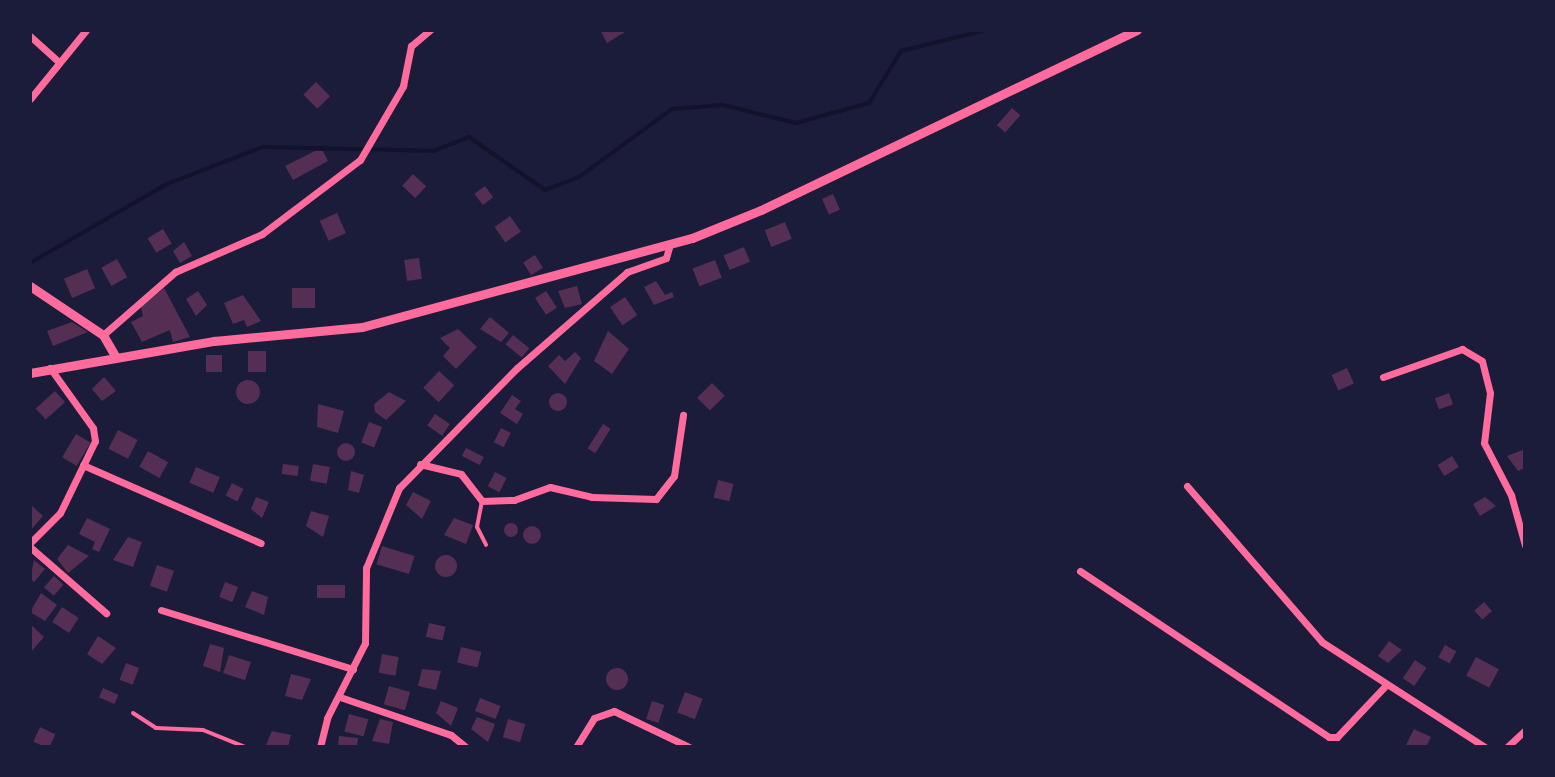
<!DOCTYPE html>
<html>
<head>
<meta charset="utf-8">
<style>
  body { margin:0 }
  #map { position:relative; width:1555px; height:777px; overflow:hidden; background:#1b1b3a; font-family:Bitter,serif }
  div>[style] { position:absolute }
  .stream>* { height:4px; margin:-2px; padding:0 2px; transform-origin:2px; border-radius:2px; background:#12122b }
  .building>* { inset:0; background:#542f53; transform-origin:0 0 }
  .round { border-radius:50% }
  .service>* { height:4px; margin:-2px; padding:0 2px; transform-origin:2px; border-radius:2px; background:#ff6b9d }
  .minor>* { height:7px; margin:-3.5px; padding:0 3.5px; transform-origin:3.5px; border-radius:3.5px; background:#ff6b9d }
  .tertiary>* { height:9px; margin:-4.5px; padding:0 4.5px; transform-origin:4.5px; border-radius:4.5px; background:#ff6b9d }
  span { translate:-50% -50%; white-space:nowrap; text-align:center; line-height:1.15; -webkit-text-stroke:8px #1b1b3a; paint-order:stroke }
  .frame { position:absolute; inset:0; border:32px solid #1b1b3a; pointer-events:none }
</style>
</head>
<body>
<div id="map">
  <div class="stream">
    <i style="left:30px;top:263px;width:158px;rotate:-30deg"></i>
    <i style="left:167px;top:184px;width:103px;rotate:-21.1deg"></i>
    <i style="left:263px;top:147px;width:170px;rotate:1.3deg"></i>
    <i style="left:433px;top:151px;width:39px;rotate:-21deg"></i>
    <i style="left:469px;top:137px;width:93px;rotate:34.9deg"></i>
    <i style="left:545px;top:190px;width:36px;rotate:-21deg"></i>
    <i style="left:579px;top:177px;width:115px;rotate:-36.2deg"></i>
    <i style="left:672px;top:109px;width:51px;rotate:-4.5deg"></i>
    <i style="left:723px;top:105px;width:75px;rotate:13.9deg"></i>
    <i style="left:796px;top:123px;width:76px;rotate:-15.3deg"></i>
    <i style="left:869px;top:103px;width:61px;rotate:-58.4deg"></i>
    <i style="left:901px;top:51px;width:88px;rotate:-13.9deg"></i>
  </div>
  <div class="building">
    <i style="clip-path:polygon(600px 30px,624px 30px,625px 32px,607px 43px)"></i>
    <i style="left:316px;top:82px;width:20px;height:18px;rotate:45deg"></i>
    <i style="left:1012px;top:108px;width:11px;height:23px;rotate:41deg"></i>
    <i style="clip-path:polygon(315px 151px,323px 151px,328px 161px,293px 180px,285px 166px)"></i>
    <i style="left:413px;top:174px;width:18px;height:16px;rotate:43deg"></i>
    <i style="left:485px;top:186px;width:14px;height:13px;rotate:54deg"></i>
    <i style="left:833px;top:194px;width:17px;height:12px;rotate:66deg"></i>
    <i style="left:337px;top:213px;width:22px;height:19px;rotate:66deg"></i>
    <i style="left:510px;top:216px;width:19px;height:19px;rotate:55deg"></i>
    <i style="left:785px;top:222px;width:18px;height:22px;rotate:68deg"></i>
    <i style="left:163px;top:229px;width:17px;height:18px;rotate:59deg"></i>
    <i style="clip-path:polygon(184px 242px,192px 256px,180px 263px,173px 251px)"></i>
    <i style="left:744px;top:247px;width:16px;height:22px;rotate:68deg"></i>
    <i style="left:535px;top:255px;width:15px;height:14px;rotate:58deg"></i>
    <i style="left:419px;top:258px;width:21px;height:15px;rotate:82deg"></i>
    <i style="left:117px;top:259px;width:21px;height:18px;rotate:61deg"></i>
    <i style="left:715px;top:260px;width:19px;height:24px;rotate:69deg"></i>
    <i style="left:87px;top:269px;width:21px;height:25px;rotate:67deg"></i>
    <i style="clip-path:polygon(656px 281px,665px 295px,672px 292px,674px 297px,654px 305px,644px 287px)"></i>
    <i style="clip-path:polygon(577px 286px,582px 304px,565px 308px,558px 291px)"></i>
    <i style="clip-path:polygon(164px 288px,190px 337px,173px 342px,170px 330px,142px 342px,131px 322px,143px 316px,141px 307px)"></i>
    <i style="left:292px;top:288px;width:23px;height:20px"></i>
    <i style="clip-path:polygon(198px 291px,207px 305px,196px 316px,186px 299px)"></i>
    <i style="left:546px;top:291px;width:20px;height:13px;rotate:57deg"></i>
    <i style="clip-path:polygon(243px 295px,261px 321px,247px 327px,244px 320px,233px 324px,224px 303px)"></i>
    <i style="left:625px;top:297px;width:22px;height:18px;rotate:56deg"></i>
    <i style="clip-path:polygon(490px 317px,509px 333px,501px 342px,480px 329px)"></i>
    <i style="clip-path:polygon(72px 322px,88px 332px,53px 346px,47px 331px)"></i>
    <i style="clip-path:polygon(458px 329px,477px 347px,456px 369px,443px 356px,450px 348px,440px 338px)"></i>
    <i style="clip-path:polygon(608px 331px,629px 349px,612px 374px,594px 361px)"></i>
    <i style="left:513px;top:335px;width:21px;height:12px;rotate:39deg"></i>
    <i style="left:266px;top:351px;width:21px;height:18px;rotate:90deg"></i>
    <i style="clip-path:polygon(575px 352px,581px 358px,565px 384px,548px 366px,559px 355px,565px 361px)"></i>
    <i style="left:206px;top:355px;width:16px;height:17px"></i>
    <i style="left:1347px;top:368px;width:17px;height:17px;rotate:66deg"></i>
    <i style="left:439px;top:371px;width:21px;height:23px;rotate:43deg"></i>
    <i style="clip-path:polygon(104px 377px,116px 391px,102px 401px,92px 389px)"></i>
    <i class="round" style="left:236px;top:380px;width:24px;height:24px"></i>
    <i style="left:712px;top:383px;width:18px;height:21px;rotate:45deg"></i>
    <i style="left:55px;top:391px;width:15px;height:26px;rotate:48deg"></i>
    <i style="clip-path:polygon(389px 392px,406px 401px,386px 420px,375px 412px,374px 404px)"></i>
    <i class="round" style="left:549px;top:393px;width:18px;height:18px"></i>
    <i style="left:1449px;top:393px;width:12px;height:15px;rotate:70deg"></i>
    <i style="clip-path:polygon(512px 395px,521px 401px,515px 409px,523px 414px,517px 424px,500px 413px)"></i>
    <i style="clip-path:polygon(318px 404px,344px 411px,338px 433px,317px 427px)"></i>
    <i style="left:435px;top:414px;width:18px;height:14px;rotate:34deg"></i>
    <i style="left:369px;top:422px;width:14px;height:22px;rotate:21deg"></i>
    <i style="left:603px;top:424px;width:9px;height:29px;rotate:32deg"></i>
    <i style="left:501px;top:428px;width:11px;height:16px;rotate:27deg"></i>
    <i style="left:118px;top:430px;width:22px;height:21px;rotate:27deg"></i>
    <i style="left:76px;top:434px;width:17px;height:27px;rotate:31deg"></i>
    <i class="round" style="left:337px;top:443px;width:18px;height:18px"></i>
    <i style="left:466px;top:448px;width:20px;height:9px;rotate:27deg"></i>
    <i style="clip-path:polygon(1525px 449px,1525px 468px,1518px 471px,1507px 456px)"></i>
    <i style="left:148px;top:451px;width:23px;height:18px;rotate:29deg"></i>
    <i style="left:1452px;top:456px;width:13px;height:17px;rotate:58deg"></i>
    <i style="left:283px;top:464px;width:16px;height:10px;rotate:7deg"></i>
    <i style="left:313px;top:464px;width:17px;height:17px;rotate:10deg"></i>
    <i style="left:196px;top:467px;width:26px;height:17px;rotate:23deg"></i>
    <i style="clip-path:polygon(351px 471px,364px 475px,359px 493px,348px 490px)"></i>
    <i style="left:495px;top:472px;width:13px;height:16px;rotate:27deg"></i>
    <i style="left:718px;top:480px;width:16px;height:18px;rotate:14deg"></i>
    <i style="left:232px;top:483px;width:13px;height:14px;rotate:27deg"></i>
    <i style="clip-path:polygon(413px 492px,431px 501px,422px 519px,406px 505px)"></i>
    <i style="clip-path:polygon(256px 497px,269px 502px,262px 518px,251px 509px)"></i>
    <i style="clip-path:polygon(1485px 497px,1496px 506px,1480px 516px,1473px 504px)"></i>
    <i style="clip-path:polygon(32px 506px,43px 516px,30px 531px,30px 508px)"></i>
    <i style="clip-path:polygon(311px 511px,329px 516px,323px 537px,306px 526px)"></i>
    <i style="clip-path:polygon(87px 518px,110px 529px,99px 552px,92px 549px,95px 542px,79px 534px)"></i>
    <i style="clip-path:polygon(454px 518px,473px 525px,466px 544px,444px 535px)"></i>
    <i class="round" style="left:504px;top:523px;width:14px;height:14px"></i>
    <i class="round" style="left:523px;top:526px;width:18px;height:18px"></i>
    <i style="clip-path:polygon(128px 537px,142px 542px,133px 567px,113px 560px)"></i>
    <i style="clip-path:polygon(68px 545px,89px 556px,68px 573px,57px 559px)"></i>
    <i style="left:382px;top:546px;width:34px;height:19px;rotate:17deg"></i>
    <i class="round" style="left:435px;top:555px;width:22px;height:22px"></i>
    <i style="clip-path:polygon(34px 560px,45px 569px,34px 582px,30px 578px)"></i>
    <i style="left:157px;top:565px;width:18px;height:22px;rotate:19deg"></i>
    <i style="left:54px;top:576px;width:13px;height:15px;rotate:42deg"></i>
    <i style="left:225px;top:582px;width:14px;height:16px;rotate:21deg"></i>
    <i style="left:317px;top:585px;width:28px;height:13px"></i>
    <i style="clip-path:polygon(252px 591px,268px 597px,264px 615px,245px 607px)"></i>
    <i style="clip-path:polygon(41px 593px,57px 605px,45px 621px,30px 612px)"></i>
    <i style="left:1484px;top:602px;width:12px;height:13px;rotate:48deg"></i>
    <i style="left:62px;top:607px;width:20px;height:18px;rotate:33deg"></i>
    <i style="left:429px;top:623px;width:17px;height:14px;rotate:13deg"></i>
    <i style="clip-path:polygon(30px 624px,44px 637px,30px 653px)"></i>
    <i style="clip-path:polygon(98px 636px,116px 648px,102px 664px,87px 654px)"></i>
    <i style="clip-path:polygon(1389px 641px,1402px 650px,1388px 663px,1378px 656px)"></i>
    <i style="clip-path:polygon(210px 644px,224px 648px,220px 672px,203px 666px)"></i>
    <i style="left:1445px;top:645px;width:13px;height:14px;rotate:29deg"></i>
    <i style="left:461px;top:647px;width:21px;height:16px;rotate:14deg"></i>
    <i style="left:382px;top:654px;width:17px;height:19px;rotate:10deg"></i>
    <i style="left:229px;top:655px;width:23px;height:19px;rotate:18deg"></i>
    <i style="left:1476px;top:657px;width:26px;height:21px;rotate:28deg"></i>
    <i style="left:1415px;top:660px;width:14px;height:22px;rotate:34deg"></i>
    <i style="left:126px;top:663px;width:14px;height:18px;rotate:21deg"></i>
    <i class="round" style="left:606px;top:668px;width:22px;height:22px"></i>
    <i style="clip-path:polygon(422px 669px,441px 671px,436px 690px,418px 686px)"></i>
    <i style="clip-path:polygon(291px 674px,311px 679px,302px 700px,285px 696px)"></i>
    <i style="left:389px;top:686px;width:22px;height:19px;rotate:16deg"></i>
    <i style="left:103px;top:688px;width:17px;height:10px;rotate:24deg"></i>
    <i style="left:685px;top:692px;width:19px;height:22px;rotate:21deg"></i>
    <i style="left:480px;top:698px;width:22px;height:14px;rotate:21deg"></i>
    <i style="clip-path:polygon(441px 701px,458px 708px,451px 726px,436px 713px)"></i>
    <i style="left:652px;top:701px;width:13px;height:19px;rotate:18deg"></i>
    <i style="left:349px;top:714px;width:20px;height:18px;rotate:15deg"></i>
    <i style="clip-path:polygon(477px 717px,495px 724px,488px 742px,471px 729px)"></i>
    <i style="clip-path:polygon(380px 719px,393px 722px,389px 744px,372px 741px)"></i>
    <i style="left:508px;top:719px;width:18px;height:19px;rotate:16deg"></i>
    <i style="left:40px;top:727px;width:17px;height:16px;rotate:25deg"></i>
    <i style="clip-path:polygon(1414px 729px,1431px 737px,1426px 747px,1406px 745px)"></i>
    <i style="clip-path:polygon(272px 731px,291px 735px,288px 747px,265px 747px)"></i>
    <i style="clip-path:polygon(339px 736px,358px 738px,357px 747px,338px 747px)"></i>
  </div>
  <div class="service">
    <i style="left:482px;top:501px;width:26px;rotate:101deg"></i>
    <i style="left:477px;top:527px;width:20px;rotate:63deg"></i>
    <i style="left:133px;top:713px;width:27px;rotate:33deg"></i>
    <i style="left:156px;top:728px;width:47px;rotate:2.4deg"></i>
    <i style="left:203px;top:730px;width:45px;rotate:22deg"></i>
  </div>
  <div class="minor">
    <i style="left:30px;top:36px;width:39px;rotate:42deg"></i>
    <i style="left:30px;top:99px;width:89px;rotate:-50.9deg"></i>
    <i style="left:103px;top:335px;width:96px;rotate:-41.2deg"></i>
    <i style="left:175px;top:272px;width:95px;rotate:-23.6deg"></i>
    <i style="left:262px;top:234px;width:123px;rotate:-37.1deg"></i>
    <i style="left:360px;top:160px;width:86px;rotate:-59.8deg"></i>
    <i style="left:403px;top:86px;width:41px;rotate:-78.7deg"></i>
    <i style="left:411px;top:46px;width:25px;rotate:-40deg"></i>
    <i style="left:1383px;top:377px;width:84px;rotate:-19.5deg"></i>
    <i style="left:1462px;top:349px;width:23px;rotate:31deg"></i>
    <i style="left:1482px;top:361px;width:33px;rotate:76deg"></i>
    <i style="left:1490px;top:393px;width:50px;rotate:96.8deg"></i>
    <i style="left:1484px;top:443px;width:59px;rotate:62.6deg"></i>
    <i style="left:1511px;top:495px;width:52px;rotate:74.4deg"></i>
    <i style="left:420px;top:464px;width:42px;rotate:13.7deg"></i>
    <i style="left:461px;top:474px;width:34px;rotate:52deg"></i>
    <i style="left:482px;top:501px;width:32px;rotate:-2deg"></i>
    <i style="left:514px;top:500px;width:38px;rotate:-20deg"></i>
    <i style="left:550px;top:487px;width:43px;rotate:13.4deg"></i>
    <i style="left:592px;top:497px;width:64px;rotate:1.8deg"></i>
    <i style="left:656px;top:499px;width:29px;rotate:-52deg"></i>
    <i style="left:674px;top:476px;width:62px;rotate:-81.6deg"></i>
    <i style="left:83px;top:465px;width:194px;rotate:23.7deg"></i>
    <i style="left:1187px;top:486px;width:206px;rotate:49.1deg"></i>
    <i style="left:1322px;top:642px;width:194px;rotate:32.8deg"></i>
    <i style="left:30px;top:543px;width:42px;rotate:-45deg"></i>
    <i style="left:60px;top:513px;width:80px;rotate:-64.1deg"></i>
    <i style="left:95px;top:441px;width:13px;rotate:-99deg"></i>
    <i style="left:93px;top:428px;width:74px;rotate:-125.6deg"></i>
    <i style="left:30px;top:547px;width:101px;rotate:41deg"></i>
    <i style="left:1080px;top:571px;width:299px;rotate:33.7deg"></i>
    <i style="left:1329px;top:737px;width:8px"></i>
    <i style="left:1337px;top:737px;width:70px;rotate:-46.7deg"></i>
    <i style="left:161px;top:610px;width:201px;rotate:17.1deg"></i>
    <i style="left:340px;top:697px;width:117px;rotate:18.9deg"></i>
    <i style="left:451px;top:735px;width:19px;rotate:39deg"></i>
    <i style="left:320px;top:747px;width:30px;rotate:-76deg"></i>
    <i style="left:327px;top:718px;width:84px;rotate:-63.1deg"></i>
    <i style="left:365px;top:643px;width:75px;rotate:-89.2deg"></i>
    <i style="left:366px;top:568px;width:87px;rotate:-67.6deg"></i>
    <i style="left:399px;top:488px;width:168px;rotate:-45.5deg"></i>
    <i style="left:517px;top:368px;width:146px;rotate:-41.1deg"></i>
    <i style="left:627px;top:272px;width:41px;rotate:-19.7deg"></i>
    <i style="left:666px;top:258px;width:15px;rotate:-74deg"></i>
    <i style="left:576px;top:747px;width:34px;rotate:-58deg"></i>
    <i style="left:594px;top:718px;width:21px;rotate:-19deg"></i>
    <i style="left:614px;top:711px;width:83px;rotate:25.6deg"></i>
    <i style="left:1507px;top:747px;width:25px;rotate:-43deg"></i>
  </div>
  <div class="tertiary">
    <i style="left:30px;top:286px;width:88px;rotate:33.9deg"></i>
    <i style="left:103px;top:335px;width:24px;rotate:60deg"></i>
    <i style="left:30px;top:373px;width:187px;rotate:-9.9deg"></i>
    <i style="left:214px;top:341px;width:149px;rotate:-5.4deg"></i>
    <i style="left:362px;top:327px;width:342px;rotate:-15.1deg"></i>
    <i style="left:692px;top:238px;width:74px;rotate:-22.1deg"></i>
    <i style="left:761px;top:210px;width:417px;rotate:-25.6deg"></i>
  </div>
  <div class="frame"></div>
</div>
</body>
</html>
